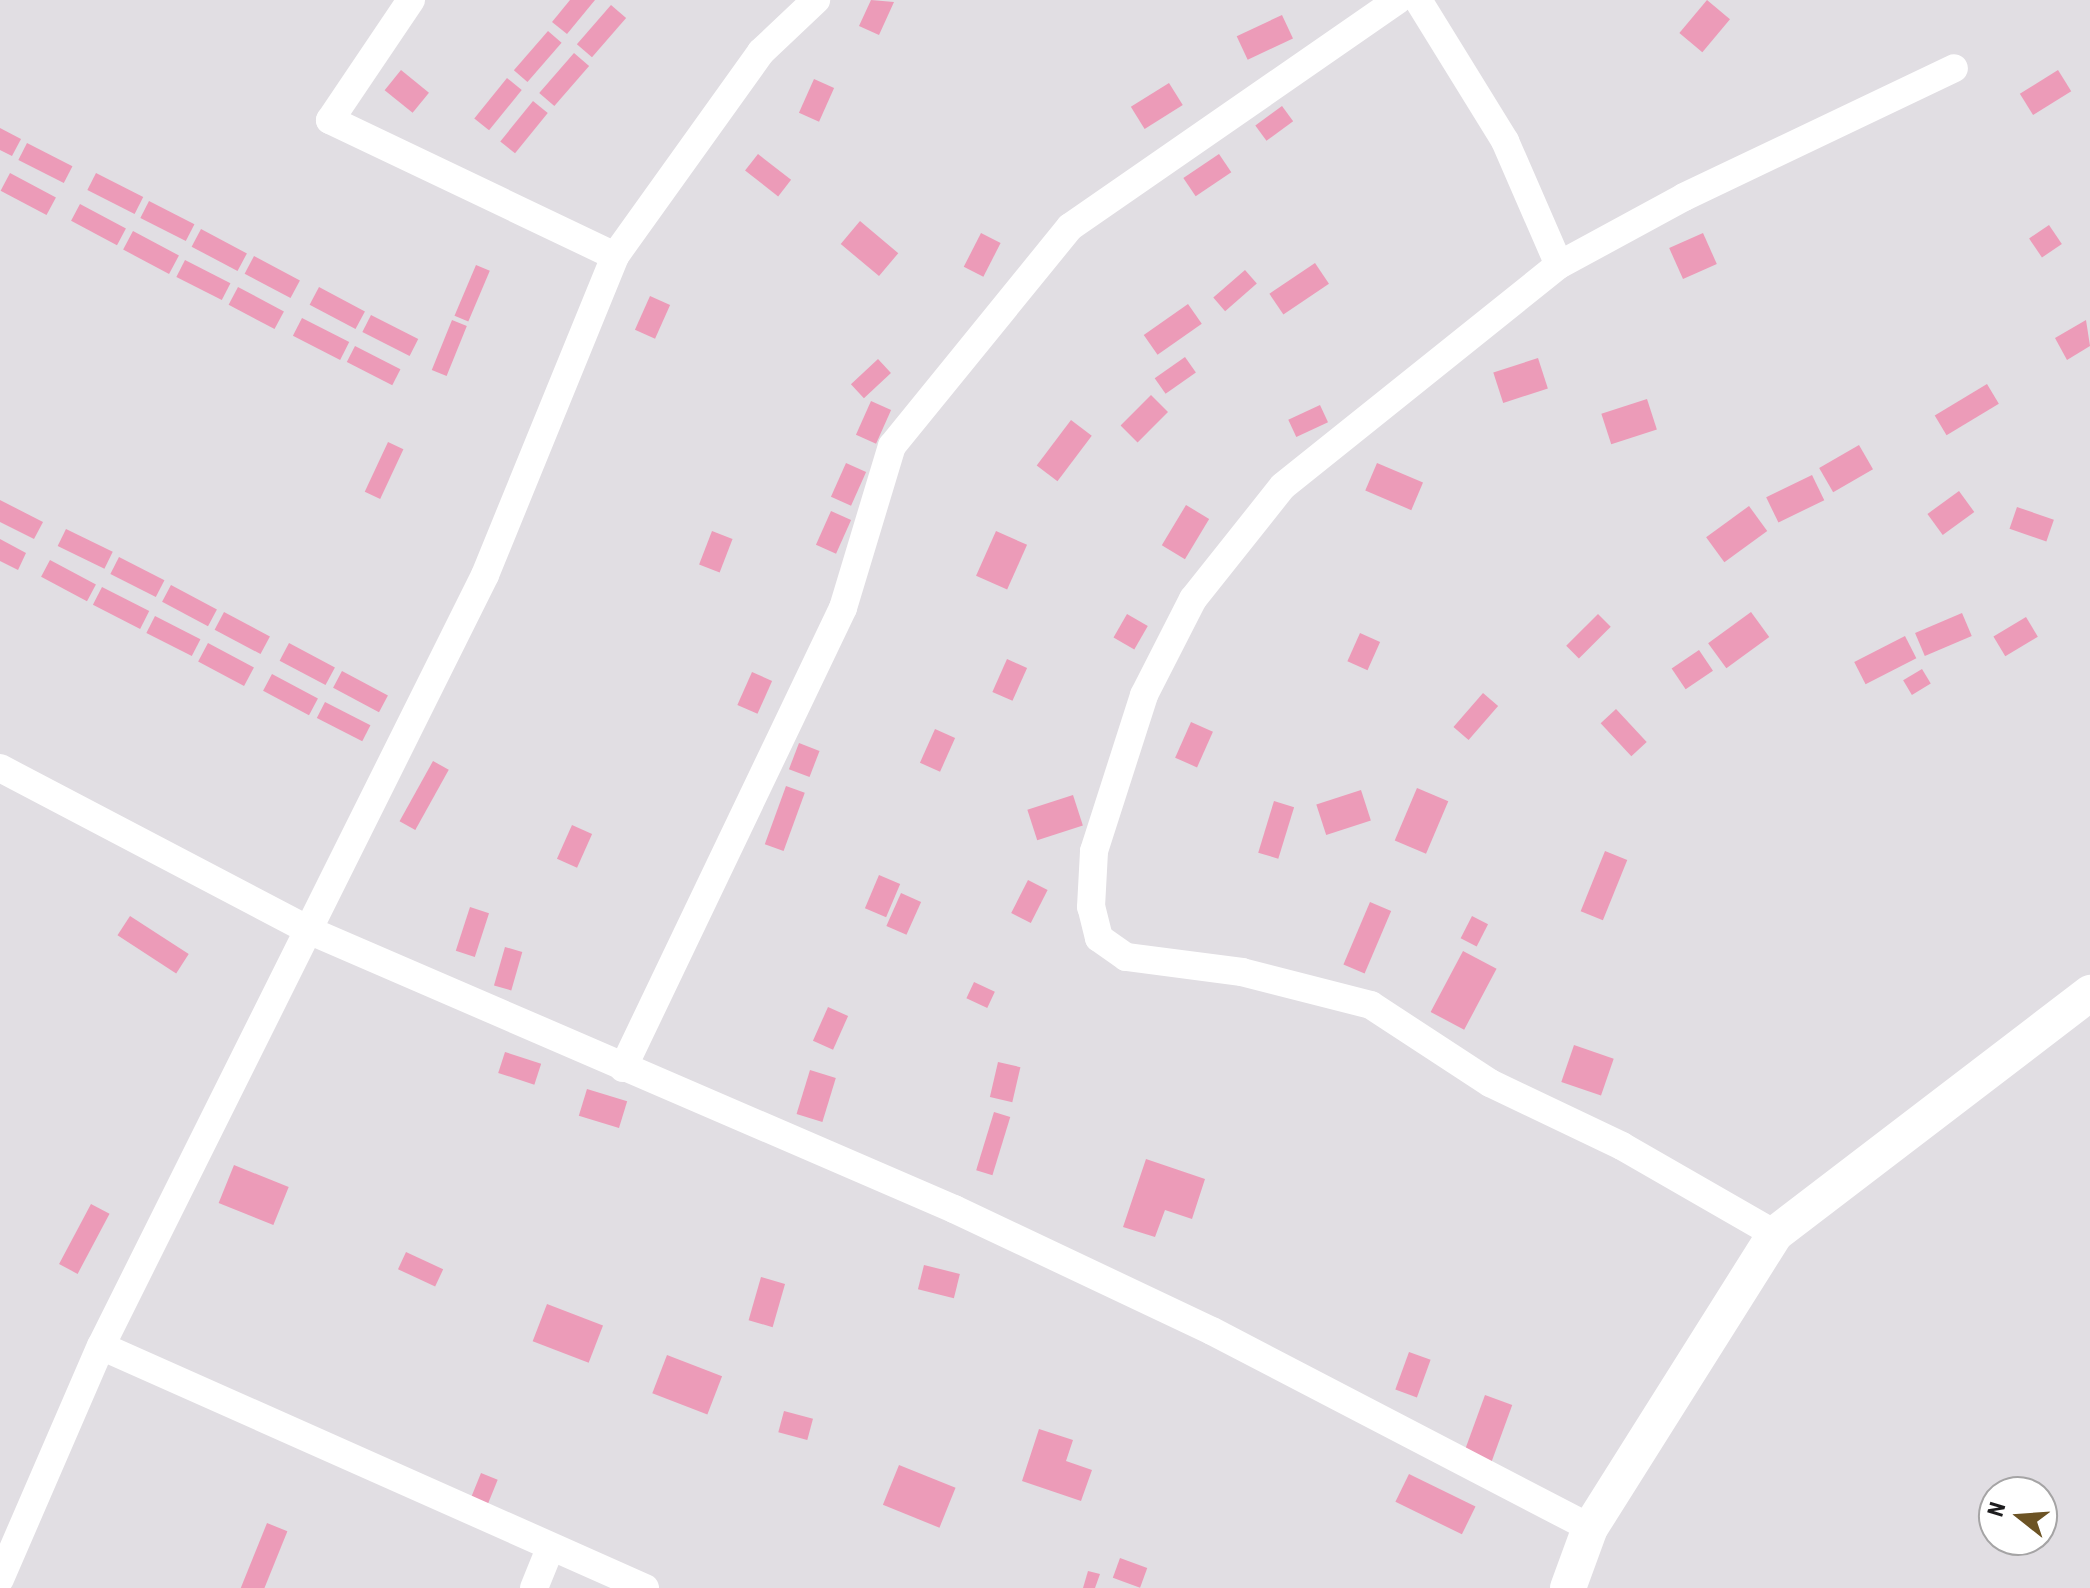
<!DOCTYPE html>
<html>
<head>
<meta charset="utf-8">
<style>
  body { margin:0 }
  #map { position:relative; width:2090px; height:1588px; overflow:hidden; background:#e1dee3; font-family:"Roboto Condensed",sans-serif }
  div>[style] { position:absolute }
  .building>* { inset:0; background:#ec9bb8; transform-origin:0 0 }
  .minor>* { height:28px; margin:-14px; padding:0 14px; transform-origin:14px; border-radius:14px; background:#fff }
  .tertiary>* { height:36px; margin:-18px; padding:0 18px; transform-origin:18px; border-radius:18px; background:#fff }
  span { translate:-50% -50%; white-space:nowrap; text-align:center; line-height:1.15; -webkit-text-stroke:6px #fff; paint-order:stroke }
  .north { position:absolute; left:1978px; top:1476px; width:80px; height:80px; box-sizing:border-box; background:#fff; border:2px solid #a5a4a5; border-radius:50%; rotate:287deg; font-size:22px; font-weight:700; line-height:32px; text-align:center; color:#1d1c1e }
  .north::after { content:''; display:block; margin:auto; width:28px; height:36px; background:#6c5324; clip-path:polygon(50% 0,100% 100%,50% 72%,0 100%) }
</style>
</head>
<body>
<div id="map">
  <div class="building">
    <i style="clip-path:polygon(570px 0,595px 0,567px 34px,552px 22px)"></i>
    <i style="clip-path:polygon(871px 0,894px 2px,879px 35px,859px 26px)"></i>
    <i style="left:1707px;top:0;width:30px;height:43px;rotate:40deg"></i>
    <i style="left:611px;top:5px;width:20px;height:52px;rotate:41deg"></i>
    <i style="left:1282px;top:15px;width:26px;height:50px;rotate:65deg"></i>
    <i style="left:548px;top:31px;width:18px;height:52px;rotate:41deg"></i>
    <i style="left:574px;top:53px;width:20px;height:53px;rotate:41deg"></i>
    <i style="left:401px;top:70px;width:36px;height:26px;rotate:39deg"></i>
    <i style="left:2058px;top:70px;width:25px;height:45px;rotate:58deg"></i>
    <i style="left:507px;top:78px;width:19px;height:52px;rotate:39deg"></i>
    <i style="left:814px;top:79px;width:22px;height:37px;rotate:24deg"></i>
    <i style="left:1169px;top:83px;width:26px;height:45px;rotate:58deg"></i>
    <i style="left:533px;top:101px;width:19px;height:52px;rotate:39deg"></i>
    <i style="left:1282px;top:106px;width:19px;height:33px;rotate:54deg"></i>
    <i style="clip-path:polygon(0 128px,21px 139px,12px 156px,0 150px)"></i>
    <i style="left:27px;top:143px;width:51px;height:19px;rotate:27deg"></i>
    <i style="left:758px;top:154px;width:42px;height:21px;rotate:38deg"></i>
    <i style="left:1219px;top:154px;width:22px;height:43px;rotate:56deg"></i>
    <i style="left:10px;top:173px;width:52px;height:20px;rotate:28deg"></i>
    <i style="left:96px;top:173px;width:53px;height:19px;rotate:27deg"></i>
    <i style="left:149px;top:201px;width:51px;height:19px;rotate:27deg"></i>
    <i style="left:80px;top:204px;width:52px;height:19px;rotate:28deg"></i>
    <i style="left:860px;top:221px;width:50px;height:30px;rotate:40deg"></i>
    <i style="left:2049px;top:225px;width:23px;height:24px;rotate:56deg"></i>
    <i style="left:201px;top:229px;width:52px;height:20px;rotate:28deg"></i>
    <i style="left:133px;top:231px;width:52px;height:21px;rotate:28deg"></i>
    <i style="left:981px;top:233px;width:22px;height:38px;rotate:27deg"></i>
    <i style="left:1703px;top:233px;width:34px;height:37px;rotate:66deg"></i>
    <i style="left:254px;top:256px;width:52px;height:20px;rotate:28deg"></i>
    <i style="left:185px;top:260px;width:51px;height:19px;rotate:27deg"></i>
    <i style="left:1315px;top:263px;width:25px;height:55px;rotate:56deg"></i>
    <i style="left:476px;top:265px;width:15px;height:55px;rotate:23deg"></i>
    <i style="left:1245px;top:270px;width:18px;height:42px;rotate:49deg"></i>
    <i style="left:238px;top:287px;width:52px;height:20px;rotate:28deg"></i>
    <i style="left:319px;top:287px;width:52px;height:20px;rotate:28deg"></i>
    <i style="left:650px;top:296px;width:22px;height:37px;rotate:24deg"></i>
    <i style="left:1188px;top:304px;width:24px;height:54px;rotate:55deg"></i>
    <i style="left:371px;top:315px;width:53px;height:19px;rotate:27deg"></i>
    <i style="left:302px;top:318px;width:53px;height:20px;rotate:27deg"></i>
    <i style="left:452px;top:320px;width:16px;height:54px;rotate:22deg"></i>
    <i style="clip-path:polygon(2086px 320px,2090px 346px,2067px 360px,2055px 338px)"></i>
    <i style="left:355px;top:346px;width:51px;height:18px;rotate:27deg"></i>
    <i style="left:1185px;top:357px;width:19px;height:37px;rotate:55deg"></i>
    <i style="left:1538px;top:358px;width:32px;height:47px;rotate:72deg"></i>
    <i style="left:878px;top:359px;width:19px;height:37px;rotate:47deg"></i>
    <i style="left:1987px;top:384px;width:23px;height:61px;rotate:59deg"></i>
    <i style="left:1151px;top:395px;width:24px;height:43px;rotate:45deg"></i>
    <i style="left:1647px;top:399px;width:32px;height:48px;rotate:72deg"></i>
    <i style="left:871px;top:401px;width:22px;height:37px;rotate:24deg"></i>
    <i style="left:1320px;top:405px;width:19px;height:35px;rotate:65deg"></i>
    <i style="left:1071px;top:420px;width:26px;height:57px;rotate:37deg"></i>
    <i style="left:388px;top:442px;width:17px;height:55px;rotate:25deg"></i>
    <i style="left:1859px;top:445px;width:28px;height:46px;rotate:60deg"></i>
    <i style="left:846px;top:463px;width:22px;height:37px;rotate:24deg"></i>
    <i style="left:1377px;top:463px;width:50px;height:30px;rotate:23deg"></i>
    <i style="left:1812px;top:475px;width:28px;height:51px;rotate:64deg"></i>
    <i style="left:1959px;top:491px;width:26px;height:39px;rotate:54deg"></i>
    <i style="clip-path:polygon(0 500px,43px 522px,34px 539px,0 522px)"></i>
    <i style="left:1186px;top:505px;width:27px;height:47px;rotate:31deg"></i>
    <i style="left:1749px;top:506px;width:31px;height:53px;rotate:54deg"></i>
    <i style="left:2017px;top:507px;width:39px;height:23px;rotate:19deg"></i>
    <i style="left:831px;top:511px;width:22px;height:37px;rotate:24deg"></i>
    <i style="left:66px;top:529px;width:52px;height:19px;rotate:26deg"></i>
    <i style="left:712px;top:531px;width:22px;height:36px;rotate:21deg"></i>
    <i style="left:996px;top:531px;width:34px;height:49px;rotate:24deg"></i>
    <i style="clip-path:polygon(0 539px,26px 553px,18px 570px,0 561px)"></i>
    <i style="left:119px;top:557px;width:51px;height:19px;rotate:27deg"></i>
    <i style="left:50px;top:560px;width:52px;height:19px;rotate:28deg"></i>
    <i style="left:171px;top:585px;width:52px;height:19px;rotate:28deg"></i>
    <i style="left:102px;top:587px;width:53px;height:20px;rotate:27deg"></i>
    <i style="left:224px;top:612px;width:52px;height:20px;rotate:28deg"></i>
    <i style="left:1751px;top:612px;width:31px;height:53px;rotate:54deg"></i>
    <i style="left:1962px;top:613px;width:25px;height:51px;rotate:67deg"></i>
    <i style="left:1127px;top:614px;width:24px;height:27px;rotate:30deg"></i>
    <i style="left:1598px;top:614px;width:18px;height:45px;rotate:45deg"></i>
    <i style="left:155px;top:616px;width:51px;height:19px;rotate:27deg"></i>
    <i style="left:2026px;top:617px;width:23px;height:38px;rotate:59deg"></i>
    <i style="left:1360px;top:633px;width:22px;height:31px;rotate:24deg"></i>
    <i style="left:1905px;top:636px;width:25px;height:57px;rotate:63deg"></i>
    <i style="left:208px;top:643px;width:52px;height:21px;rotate:28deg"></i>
    <i style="left:289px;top:643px;width:52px;height:20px;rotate:28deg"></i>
    <i style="left:1699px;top:650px;width:25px;height:33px;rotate:56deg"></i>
    <i style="left:1007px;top:659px;width:22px;height:36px;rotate:24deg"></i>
    <i style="left:1922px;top:669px;width:17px;height:22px;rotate:59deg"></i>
    <i style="left:342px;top:671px;width:52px;height:19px;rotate:28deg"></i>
    <i style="left:752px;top:672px;width:22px;height:36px;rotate:24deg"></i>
    <i style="left:272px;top:674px;width:52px;height:19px;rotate:28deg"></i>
    <i style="left:1483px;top:693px;width:20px;height:45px;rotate:41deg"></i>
    <i style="left:325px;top:702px;width:51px;height:18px;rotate:27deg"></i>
    <i style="left:1616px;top:709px;width:45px;height:21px;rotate:47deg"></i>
    <i style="left:1191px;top:722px;width:24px;height:39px;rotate:24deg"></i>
    <i style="left:935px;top:729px;width:22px;height:37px;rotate:24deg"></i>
    <i style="left:799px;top:743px;width:22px;height:28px;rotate:21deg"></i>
    <i style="left:433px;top:761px;width:18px;height:69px;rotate:29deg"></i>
    <i style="left:786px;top:786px;width:20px;height:62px;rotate:20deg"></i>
    <i style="left:1417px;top:788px;width:34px;height:57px;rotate:23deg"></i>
    <i style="left:1361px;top:790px;width:32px;height:47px;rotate:72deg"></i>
    <i style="left:1073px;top:795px;width:32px;height:48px;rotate:72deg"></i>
    <i style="left:1274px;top:801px;width:21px;height:54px;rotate:17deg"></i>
    <i style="left:572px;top:825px;width:22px;height:37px;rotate:24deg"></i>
    <i style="left:1605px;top:851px;width:24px;height:65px;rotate:22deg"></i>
    <i style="left:879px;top:875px;width:23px;height:36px;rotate:23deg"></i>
    <i style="left:1028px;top:880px;width:22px;height:37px;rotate:27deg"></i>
    <i style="left:901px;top:893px;width:22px;height:36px;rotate:24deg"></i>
    <i style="left:1370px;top:902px;width:23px;height:68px;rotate:23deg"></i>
    <i style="left:470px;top:907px;width:20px;height:46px;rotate:18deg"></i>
    <i style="left:130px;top:916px;width:70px;height:23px;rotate:33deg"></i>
    <i style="left:1472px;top:916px;width:18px;height:25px;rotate:27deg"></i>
    <i style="left:505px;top:947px;width:18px;height:40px;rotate:16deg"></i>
    <i style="left:1463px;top:951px;width:38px;height:69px;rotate:28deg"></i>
    <i style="left:974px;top:982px;width:23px;height:18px;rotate:25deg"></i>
    <i style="left:828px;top:1007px;width:22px;height:37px;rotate:24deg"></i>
    <i style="left:1574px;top:1045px;width:42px;height:39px;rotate:19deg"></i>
    <i style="left:505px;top:1052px;width:38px;height:22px;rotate:18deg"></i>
    <i style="left:998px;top:1062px;width:23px;height:36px;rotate:13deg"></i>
    <i style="left:810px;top:1070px;width:27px;height:46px;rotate:17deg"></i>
    <i style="left:587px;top:1089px;width:42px;height:28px;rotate:17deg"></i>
    <i style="left:994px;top:1112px;width:17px;height:61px;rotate:17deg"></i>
    <i style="clip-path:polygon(1146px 1159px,1205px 1179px,1192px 1219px,1165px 1210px,1155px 1237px,1123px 1227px)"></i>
    <i style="left:234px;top:1165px;width:59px;height:41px;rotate:22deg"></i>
    <i style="left:91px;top:1204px;width:21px;height:68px;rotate:28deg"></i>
    <i style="left:406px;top:1252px;width:41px;height:19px;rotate:25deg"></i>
    <i style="left:924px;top:1265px;width:37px;height:25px;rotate:14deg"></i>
    <i style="left:761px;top:1277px;width:25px;height:45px;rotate:16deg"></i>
    <i style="left:547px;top:1304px;width:60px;height:40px;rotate:21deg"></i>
    <i style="left:1409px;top:1352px;width:23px;height:40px;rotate:20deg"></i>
    <i style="left:667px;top:1355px;width:59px;height:41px;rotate:21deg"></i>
    <i style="left:1485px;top:1395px;width:29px;height:61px;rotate:20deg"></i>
    <i style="left:784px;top:1411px;width:30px;height:22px;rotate:15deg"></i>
    <i style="clip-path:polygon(1039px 1429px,1073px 1440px,1066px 1461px,1092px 1470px,1081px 1501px,1022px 1481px)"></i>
    <i style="left:899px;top:1465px;width:61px;height:43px;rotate:22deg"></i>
    <i style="left:481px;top:1473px;width:18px;height:27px;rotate:22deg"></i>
    <i style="left:1409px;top:1474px;width:74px;height:31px;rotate:26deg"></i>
    <i style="left:267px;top:1523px;width:22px;height:70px;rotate:22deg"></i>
    <i style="left:1120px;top:1558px;width:29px;height:21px;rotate:20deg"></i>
    <i style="clip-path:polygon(1088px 1571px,1100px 1574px,1095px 1588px,1083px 1588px)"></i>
  </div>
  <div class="minor">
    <i style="left:411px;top:0;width:145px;rotate:124deg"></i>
    <i style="left:330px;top:120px;width:316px;rotate:25.5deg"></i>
    <i style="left:1418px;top:0;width:166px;rotate:58.3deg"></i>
    <i style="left:1505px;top:141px;width:135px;rotate:66.5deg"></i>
    <i style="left:0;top:768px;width:348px;rotate:27.7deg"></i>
    <i style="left:308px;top:930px;width:704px;rotate:23.36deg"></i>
    <i style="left:954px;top:1209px;width:285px;rotate:25.3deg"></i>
    <i style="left:1212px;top:1331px;width:426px;rotate:27.5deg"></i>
    <i style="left:623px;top:1068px;width:510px;rotate:-64.44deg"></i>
    <i style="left:843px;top:608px;width:169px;rotate:-73.2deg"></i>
    <i style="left:892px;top:446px;width:282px;rotate:-50.9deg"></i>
    <i style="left:1070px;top:227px;width:399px;rotate:-34.7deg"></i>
    <i style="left:1775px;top:1234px;width:177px;rotate:-150.1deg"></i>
    <i style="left:1622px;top:1146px;width:146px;rotate:-154.5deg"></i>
    <i style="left:1490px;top:1083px;width:142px;rotate:-146.8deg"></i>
    <i style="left:1371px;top:1005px;width:133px;rotate:-165.7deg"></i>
    <i style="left:1242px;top:972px;width:117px;rotate:-172.6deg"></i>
    <i style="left:1126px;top:957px;width:33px;rotate:-145deg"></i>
    <i style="left:1099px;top:938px;width:32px;rotate:-104deg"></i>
    <i style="left:1091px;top:907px;width:56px;rotate:-86.9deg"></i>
    <i style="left:1094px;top:851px;width:164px;rotate:-72.2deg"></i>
    <i style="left:1144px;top:695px;width:108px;rotate:-63deg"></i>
    <i style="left:1193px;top:599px;width:144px;rotate:-51.5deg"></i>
    <i style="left:1283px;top:486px;width:354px;rotate:-38.7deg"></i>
    <i style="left:1559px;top:265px;width:142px;rotate:-28.5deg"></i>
    <i style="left:1684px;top:197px;width:299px;rotate:-25.5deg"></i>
    <i style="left:0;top:1579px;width:254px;rotate:-66.6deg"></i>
    <i style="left:534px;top:1588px;width:40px;rotate:-68deg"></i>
    <i style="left:645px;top:1588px;width:595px;rotate:-156.02deg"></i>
    <i style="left:101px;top:1346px;width:861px;rotate:-63.52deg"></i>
    <i style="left:485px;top:575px;width:344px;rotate:-67.8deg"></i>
    <i style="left:615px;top:256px;width:251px;rotate:-54.4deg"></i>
    <i style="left:761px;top:52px;width:76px;rotate:-43.4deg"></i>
  </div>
  <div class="tertiary">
    <i style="left:1568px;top:1588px;width:64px;rotate:-69.9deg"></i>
    <i style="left:1590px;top:1528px;width:347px;rotate:-57.8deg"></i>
    <i style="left:1775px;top:1234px;width:397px;rotate:-37.4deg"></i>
  </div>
  <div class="north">N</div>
</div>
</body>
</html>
